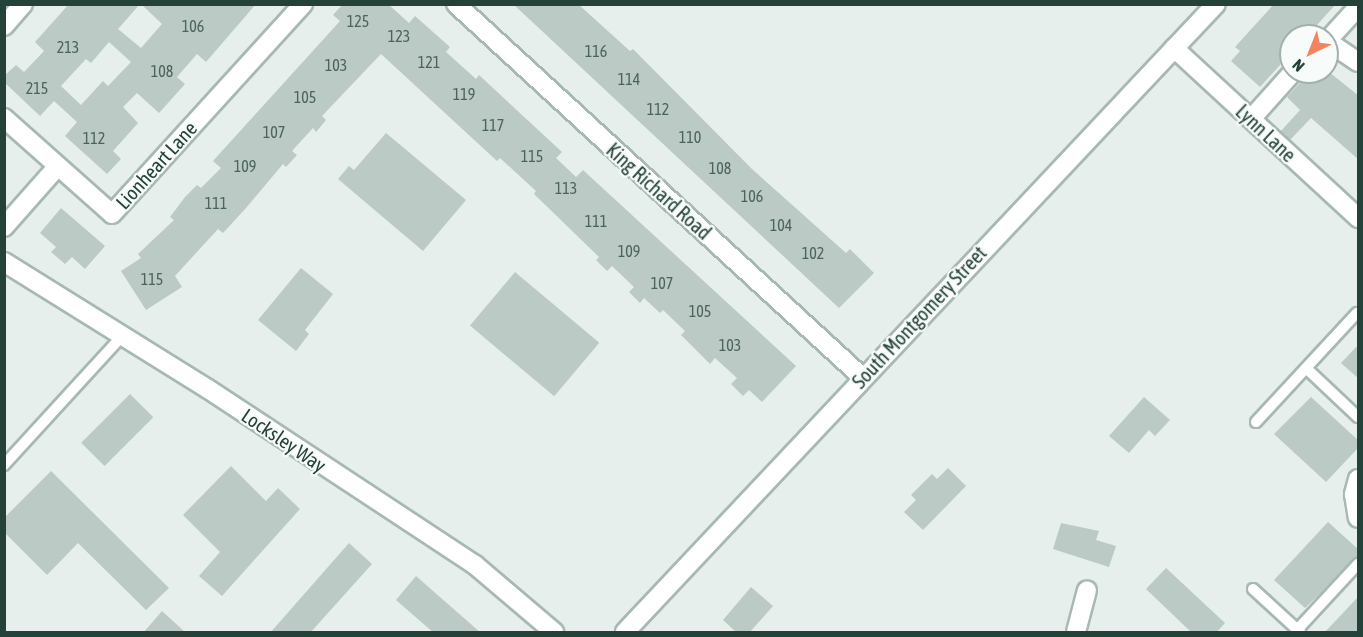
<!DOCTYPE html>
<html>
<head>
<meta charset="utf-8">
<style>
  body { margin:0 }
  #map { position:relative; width:1363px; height:637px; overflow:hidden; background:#e6efeb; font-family:"Asap Condensed",sans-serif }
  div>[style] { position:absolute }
  .building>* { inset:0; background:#bbcac4; transform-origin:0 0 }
  .roads { filter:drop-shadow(2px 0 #a8b8b2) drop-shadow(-2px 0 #a8b8b2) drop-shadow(0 2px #a8b8b2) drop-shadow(0 -2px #a8b8b2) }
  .service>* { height:10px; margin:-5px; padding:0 5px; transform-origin:5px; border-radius:5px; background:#fff }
  .minor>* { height:18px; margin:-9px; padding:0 9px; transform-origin:9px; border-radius:9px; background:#fff }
  .tertiary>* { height:18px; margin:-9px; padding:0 9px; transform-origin:9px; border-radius:9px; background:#fff }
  span { translate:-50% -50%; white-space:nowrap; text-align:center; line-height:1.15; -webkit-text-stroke:4.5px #f7fbf9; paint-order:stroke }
  .number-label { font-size:16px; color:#4a645c }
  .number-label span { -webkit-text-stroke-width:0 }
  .street-label { font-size:20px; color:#24423a }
  .frame { position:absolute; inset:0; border:6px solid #24423a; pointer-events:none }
  .north { position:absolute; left:1279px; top:24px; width:60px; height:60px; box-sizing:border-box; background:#f7fbf9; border:2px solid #a3b1ad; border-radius:50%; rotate:223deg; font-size:16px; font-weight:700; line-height:24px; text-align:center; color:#24423a }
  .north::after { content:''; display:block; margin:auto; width:21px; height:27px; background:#f4845f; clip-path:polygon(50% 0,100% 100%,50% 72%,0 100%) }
</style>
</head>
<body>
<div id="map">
  <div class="building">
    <i style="clip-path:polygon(evenodd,69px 4px,140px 4px,118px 29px,141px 48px,162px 24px,141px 4px,256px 4px,206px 62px,197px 54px,177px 77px,185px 84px,159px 113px,137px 93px,123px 107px,138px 123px,113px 151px,121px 159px,107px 174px,65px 136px,77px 122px,54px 101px,40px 116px,4px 82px,4px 76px,16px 65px,24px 72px,44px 51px,35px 42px,69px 4px,109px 42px,131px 62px,108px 86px,103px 81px,81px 105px,61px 86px,86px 59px,91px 63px,109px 42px)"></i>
    <i style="clip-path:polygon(343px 4px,388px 4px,409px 23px,415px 16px,450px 47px,446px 52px,476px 79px,479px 75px,562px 152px,556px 158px,576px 177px,583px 170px,796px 366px,762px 402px,749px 390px,743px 396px,731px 384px,737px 378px,715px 358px,710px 364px,681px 335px,685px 331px,663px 310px,660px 313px,644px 298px,640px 303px,629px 292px,634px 287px,612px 266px,607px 271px,596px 260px,599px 257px,534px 194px,536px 191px,500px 158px,497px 161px,381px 54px,322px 116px,326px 120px,316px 132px,313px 128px,292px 151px,297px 155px,286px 167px,283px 164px,246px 208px,223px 233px,218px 229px,175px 276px,182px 287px,146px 310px,121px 271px,141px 258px,138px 254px,174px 220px,170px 217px,185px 197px,197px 185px,201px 188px,221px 168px,213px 161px,340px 21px,333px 15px)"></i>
    <i style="clip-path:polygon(513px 4px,578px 4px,630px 51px,633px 49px,752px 169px,846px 253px,850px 249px,874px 273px,839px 308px)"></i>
    <i style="clip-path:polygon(1274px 4px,1336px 4px,1307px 36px,1291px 36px,1291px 53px,1260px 87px,1231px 61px,1240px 51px,1235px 47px)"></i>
    <i style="clip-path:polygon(1310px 72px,1329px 72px,1359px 96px,1359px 160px,1311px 118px,1290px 140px,1281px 131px,1300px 110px,1287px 97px)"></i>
    <i style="clip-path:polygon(386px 133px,466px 200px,423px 251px,338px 179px,349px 166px,354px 170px)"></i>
    <i style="clip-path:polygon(61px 208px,105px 246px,85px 269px,72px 257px,65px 264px,51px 252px,56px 247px,40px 233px)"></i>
    <i style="clip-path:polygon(301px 268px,333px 294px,305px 330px,309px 334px,296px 351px,258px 320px)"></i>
    <i style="left:515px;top:272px;width:110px;height:70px;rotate:40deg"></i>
    <i style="clip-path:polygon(1359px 344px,1359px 379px,1341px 363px)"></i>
    <i style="left:130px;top:394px;width:33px;height:69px;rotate:45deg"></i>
    <i style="clip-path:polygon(1144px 397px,1170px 420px,1155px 436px,1149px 430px,1129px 453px,1109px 436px)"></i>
    <i style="clip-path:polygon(1311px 397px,1359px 441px,1359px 447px,1326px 482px,1274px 434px)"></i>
    <i style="clip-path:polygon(231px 466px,266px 501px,278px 488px,300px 509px,222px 596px,199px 576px,220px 552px,183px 515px)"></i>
    <i style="clip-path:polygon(948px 468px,966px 486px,923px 530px,904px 512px,916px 500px,911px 495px,932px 474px,937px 479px)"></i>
    <i style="clip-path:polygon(51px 471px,169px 588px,146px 610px,78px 543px,47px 575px,4px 532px,4px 518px)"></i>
    <i style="clip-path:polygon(1328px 522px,1359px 550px,1359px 556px,1305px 608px,1274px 580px)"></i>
    <i style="clip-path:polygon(1061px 523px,1099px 531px,1096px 540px,1116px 546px,1109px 567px,1053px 549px)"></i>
    <i style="clip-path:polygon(349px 543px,372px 564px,310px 633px,270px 633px)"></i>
    <i style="clip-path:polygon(1166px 568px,1225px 623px,1216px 633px,1192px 633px,1146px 589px)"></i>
    <i style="clip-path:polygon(416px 576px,481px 633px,434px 633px,396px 600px)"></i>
    <i style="clip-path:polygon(751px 587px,773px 606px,749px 633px,737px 633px,723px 620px)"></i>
    <i style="clip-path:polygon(1359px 596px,1359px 633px,1324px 633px)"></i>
    <i style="clip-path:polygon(162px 611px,186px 633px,143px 633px)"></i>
  </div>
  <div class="roads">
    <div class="service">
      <i style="left:1307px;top:369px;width:70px;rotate:43.3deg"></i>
      <i style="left:1256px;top:422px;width:149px;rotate:-47.2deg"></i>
      <i style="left:4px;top:465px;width:175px;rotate:-47.5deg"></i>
      <i style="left:1253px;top:589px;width:64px;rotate:42.5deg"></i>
      <i style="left:1297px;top:630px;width:90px;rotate:-47.3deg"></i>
    </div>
    <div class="minor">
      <i style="left:456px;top:4px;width:551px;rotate:42.57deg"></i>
      <i style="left:1358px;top:7px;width:46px;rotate:132.4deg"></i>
      <i style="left:1327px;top:41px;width:37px;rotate:34deg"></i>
      <i style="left:4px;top:26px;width:29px;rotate:-49deg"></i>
      <i style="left:1174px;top:48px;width:251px;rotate:42.7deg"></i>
      <i style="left:4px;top:118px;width:144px;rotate:41.6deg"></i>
      <i style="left:112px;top:214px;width:284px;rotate:-47.7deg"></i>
      <i style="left:1251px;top:119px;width:63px;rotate:-48.2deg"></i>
      <i style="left:4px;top:227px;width:80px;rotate:-48.5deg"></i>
      <i style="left:4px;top:262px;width:240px;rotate:31.9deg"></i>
      <i style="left:208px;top:389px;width:320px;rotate:33.4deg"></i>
      <i style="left:475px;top:565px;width:104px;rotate:40.3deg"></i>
      <i style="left:1358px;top:479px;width:16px;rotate:105deg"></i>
      <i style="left:1354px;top:494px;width:24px;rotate:81deg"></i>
      <i style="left:1076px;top:632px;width:43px;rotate:-75.3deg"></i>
    </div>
    <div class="tertiary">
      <i style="left:625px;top:632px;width:862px;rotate:-46.74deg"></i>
    </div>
  </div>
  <div class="number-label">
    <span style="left:358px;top:21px">125</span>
    <span style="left:193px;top:26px">106</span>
    <span style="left:399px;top:36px">123</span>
    <span style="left:68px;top:47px">213</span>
    <span style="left:596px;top:51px">116</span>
    <span style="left:429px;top:62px">121</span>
    <span style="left:336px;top:65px">103</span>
    <span style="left:162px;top:71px">108</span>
    <span style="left:629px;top:79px">114</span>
    <span style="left:37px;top:88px">215</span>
    <span style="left:464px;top:94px">119</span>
    <span style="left:305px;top:97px">105</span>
    <span style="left:658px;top:109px">112</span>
    <span style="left:493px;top:125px">117</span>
    <span style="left:274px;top:132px">107</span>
    <span style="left:690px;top:137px">110</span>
    <span style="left:94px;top:138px">112</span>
    <span style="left:532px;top:156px">115</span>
    <span style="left:245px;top:166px">109</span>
    <span style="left:720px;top:168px">108</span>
    <span style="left:566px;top:188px">113</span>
    <span style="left:752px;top:196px">106</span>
    <span style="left:216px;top:203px">111</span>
    <span style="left:596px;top:221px">111</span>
    <span style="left:781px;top:225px">104</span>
    <span style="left:629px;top:251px">109</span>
    <span style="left:813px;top:253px">102</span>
    <span style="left:152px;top:279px">115</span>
    <span style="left:662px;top:283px">107</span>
    <span style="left:700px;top:311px">105</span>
    <span style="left:730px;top:345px">103</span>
  </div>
  <div class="street-label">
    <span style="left:1266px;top:133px;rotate:43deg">Lynn Lane</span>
    <span style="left:156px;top:165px;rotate:-48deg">Lionheart Lane</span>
    <span style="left:659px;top:191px;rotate:42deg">King Richard Road</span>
    <span style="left:919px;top:317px;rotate:-47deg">South Montgomery Street</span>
    <span style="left:284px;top:440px;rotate:34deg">Locksley Way</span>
  </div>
  <div class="frame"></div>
  <div class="north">N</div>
</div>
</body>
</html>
